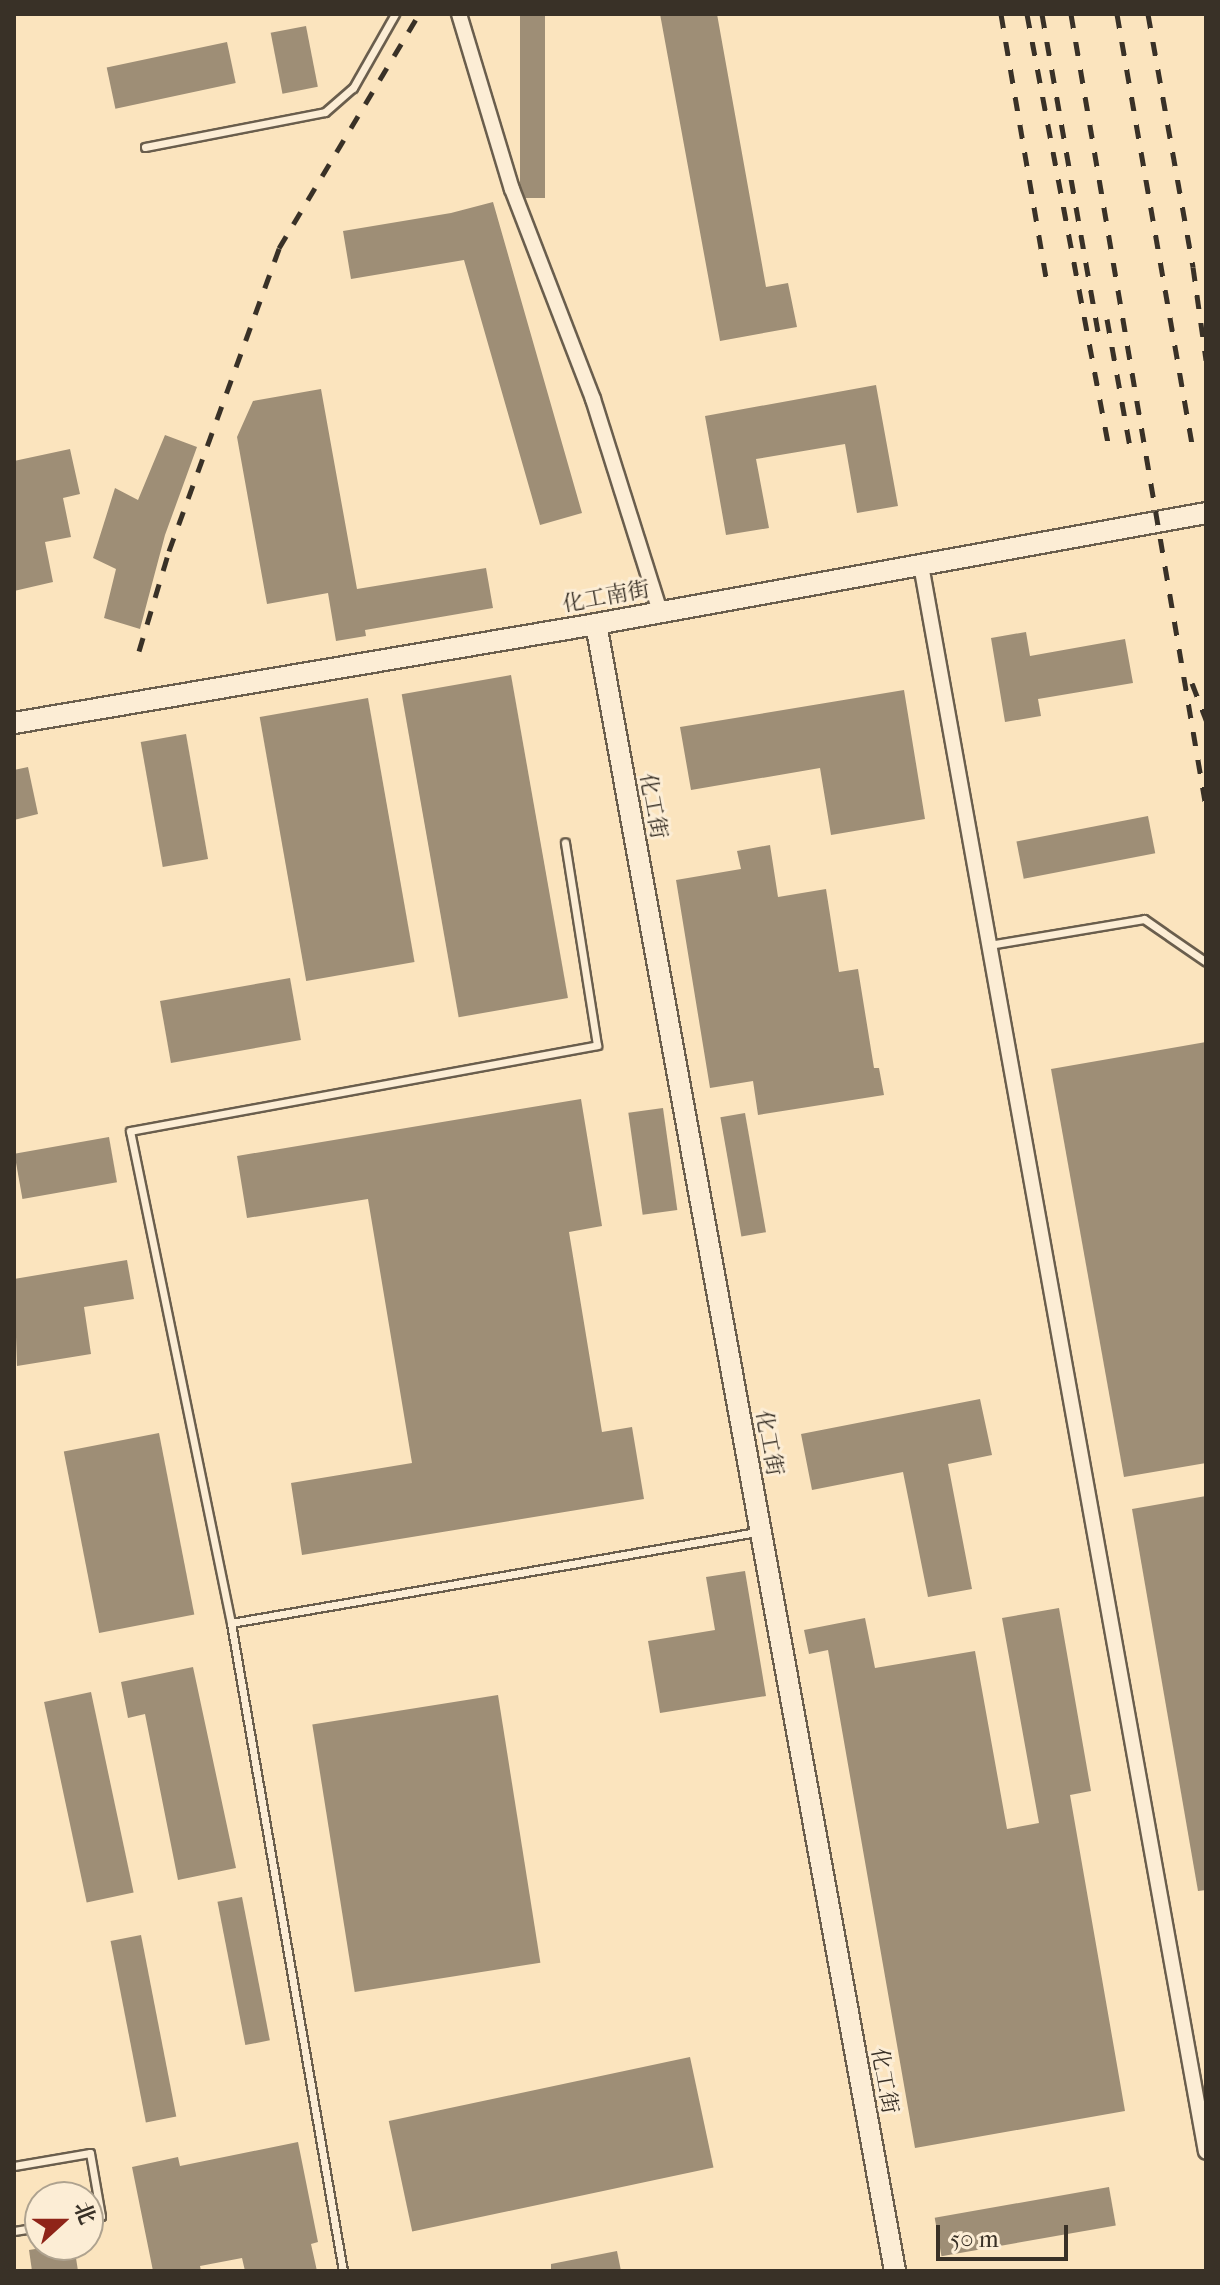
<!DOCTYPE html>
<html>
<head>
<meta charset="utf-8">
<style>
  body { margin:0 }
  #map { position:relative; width:1220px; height:2285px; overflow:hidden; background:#fbe4be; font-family:"IM FELL French Canon","Noto Serif SC",serif }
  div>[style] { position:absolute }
  .building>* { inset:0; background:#9e8e76; transform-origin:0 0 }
  .roads { filter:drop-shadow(2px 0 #6a5e4d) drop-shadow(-2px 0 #6a5e4d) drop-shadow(0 2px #6a5e4d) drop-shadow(0 -2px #6a5e4d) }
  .lane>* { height:7px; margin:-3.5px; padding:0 3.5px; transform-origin:3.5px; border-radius:3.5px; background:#fcedd5 }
  .street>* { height:14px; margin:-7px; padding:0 7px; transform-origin:7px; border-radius:7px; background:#fcedd5 }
  .secondary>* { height:20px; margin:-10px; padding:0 10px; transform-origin:10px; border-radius:10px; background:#fcedd5 }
  .rail>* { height:5px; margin-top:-2.5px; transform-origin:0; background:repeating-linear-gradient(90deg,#393127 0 14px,transparent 0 28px) }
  span { translate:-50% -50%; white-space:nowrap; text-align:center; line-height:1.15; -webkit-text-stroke:6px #fcedd5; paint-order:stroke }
  .street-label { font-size:22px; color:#393127 }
  .frame { position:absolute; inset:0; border:16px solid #393127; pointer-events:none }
  .north { position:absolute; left:24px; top:2181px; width:80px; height:80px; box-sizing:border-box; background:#fcedd5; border:2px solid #aea28f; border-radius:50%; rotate:69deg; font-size:22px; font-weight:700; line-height:32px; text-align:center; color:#393127 }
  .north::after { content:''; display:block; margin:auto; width:28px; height:36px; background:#8f2418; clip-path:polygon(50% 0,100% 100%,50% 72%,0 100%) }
  .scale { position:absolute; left:936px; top:2225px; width:132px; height:36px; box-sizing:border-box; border:4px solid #393127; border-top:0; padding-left:10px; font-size:24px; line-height:28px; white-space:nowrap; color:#393127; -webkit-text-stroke:6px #fcedd5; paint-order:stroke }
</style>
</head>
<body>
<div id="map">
  <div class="building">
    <i style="left:520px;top:14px;width:25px;height:184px"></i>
    <i style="clip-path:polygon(660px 14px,717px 14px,766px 287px,788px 283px,797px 327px,720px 341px)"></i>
    <i style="left:306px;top:26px;width:62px;height:36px;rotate:79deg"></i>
    <i style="left:227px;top:42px;width:42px;height:123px;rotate:78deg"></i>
    <i style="clip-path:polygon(493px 202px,582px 513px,540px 525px,464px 260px,351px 279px,343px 231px,451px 213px)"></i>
    <i style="clip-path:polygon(876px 385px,898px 506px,857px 513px,845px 444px,756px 459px,769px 528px,726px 535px,705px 416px)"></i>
    <i style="clip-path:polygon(321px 389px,357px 589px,486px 568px,493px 608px,365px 630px,366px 636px,336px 641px,328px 593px,267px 604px,237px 437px,253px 401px)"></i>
    <i style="clip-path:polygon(165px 435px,197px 447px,165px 535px,140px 629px,104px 618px,116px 569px,93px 558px,115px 488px,138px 500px)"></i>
    <i style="clip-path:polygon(70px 449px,80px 494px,63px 498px,71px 537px,45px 542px,53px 582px,14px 591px,14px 461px)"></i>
    <i style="clip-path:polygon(1026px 632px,1030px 656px,1125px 639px,1133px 683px,1038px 699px,1041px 716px,1005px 722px,991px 638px)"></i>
    <i style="left:511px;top:675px;width:328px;height:111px;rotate:80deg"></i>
    <i style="clip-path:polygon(904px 690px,925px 819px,831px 835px,820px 768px,691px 790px,680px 727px)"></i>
    <i style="left:368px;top:698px;width:268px;height:110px;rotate:80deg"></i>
    <i style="left:186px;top:734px;width:127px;height:46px;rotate:80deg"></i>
    <i style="clip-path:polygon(28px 767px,38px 814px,14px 820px,14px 770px)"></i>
    <i style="left:1148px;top:816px;width:38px;height:134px;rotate:79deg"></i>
    <i style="clip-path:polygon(770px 845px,778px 897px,826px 889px,839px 972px,858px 969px,874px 1068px,879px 1068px,884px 1095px,758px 1115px,753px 1081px,710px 1088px,676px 880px,741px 869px,737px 851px)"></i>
    <i style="left:290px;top:978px;width:63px;height:132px;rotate:80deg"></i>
    <i style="clip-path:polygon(1206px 1042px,1206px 1463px,1124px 1477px,1051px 1069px)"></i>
    <i style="clip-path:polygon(581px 1099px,602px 1226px,569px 1232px,602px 1432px,632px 1427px,644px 1499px,302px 1555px,291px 1483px,412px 1463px,368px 1199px,247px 1218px,237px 1156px)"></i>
    <i style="left:663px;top:1108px;width:103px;height:35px;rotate:82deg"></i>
    <i style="left:745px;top:1113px;width:121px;height:25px;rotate:80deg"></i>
    <i style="left:109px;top:1137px;width:46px;height:96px;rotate:80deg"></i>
    <i style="clip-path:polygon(127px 1260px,134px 1299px,84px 1307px,91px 1354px,17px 1366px,14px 1279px)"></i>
    <i style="clip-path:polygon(980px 1399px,992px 1455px,948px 1464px,972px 1589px,928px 1597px,903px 1472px,812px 1490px,801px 1434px)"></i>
    <i style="left:159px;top:1433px;width:185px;height:97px;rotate:79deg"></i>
    <i style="clip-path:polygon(1206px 1496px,1206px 1890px,1198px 1891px,1132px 1509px)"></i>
    <i style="clip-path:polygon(745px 1571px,766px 1696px,660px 1713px,648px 1641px,715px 1630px,706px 1577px)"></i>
    <i style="clip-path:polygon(1059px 1608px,1091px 1791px,1070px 1795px,1125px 2111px,915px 2148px,828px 1650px,809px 1654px,804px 1630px,865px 1618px,875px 1668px,975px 1651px,1007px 1829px,1039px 1823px,1002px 1618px)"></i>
    <i style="clip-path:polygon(193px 1667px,236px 1868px,178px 1880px,145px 1714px,128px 1718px,121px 1682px)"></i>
    <i style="left:91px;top:1692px;width:205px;height:48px;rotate:78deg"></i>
    <i style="left:498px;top:1695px;width:271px;height:188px;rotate:81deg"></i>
    <i style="left:242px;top:1897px;width:146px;height:25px;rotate:79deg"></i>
    <i style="left:141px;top:1935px;width:185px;height:31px;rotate:79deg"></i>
    <i style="left:690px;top:2057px;width:113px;height:308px;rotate:78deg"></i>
    <i style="clip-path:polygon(298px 2142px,318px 2242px,311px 2244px,317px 2271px,245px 2271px,242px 2258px,200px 2266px,201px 2271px,153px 2271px,132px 2167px,178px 2157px,180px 2166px)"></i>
    <i style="left:1109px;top:2187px;width:39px;height:177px;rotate:80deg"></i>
    <i style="clip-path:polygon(59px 2245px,74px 2245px,78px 2271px,32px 2271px,29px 2250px)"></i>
    <i style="clip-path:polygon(617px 2251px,621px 2271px,551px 2271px,551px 2264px)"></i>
  </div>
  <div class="roads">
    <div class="lane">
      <i style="left:145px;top:147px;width:183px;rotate:-11deg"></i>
      <i style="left:325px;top:112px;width:37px;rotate:-41deg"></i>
      <i style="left:353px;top:88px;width:85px;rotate:-60.4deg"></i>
      <i style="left:989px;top:945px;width:157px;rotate:-9.5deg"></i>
      <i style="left:1144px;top:919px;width:75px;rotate:34.7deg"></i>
      <i style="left:231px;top:1623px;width:534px;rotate:-9.82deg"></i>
      <i style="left:14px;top:2166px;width:77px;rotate:-9.7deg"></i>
      <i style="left:90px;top:2153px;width:64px;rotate:80.1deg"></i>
      <i style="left:101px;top:2216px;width:13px;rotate:167deg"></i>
      <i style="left:14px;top:2231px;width:26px;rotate:-9deg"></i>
      <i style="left:343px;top:2271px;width:658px;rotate:-99.81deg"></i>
      <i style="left:231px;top:1623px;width:502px;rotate:-101.6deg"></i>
      <i style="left:130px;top:1131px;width:475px;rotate:-10.4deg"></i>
      <i style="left:597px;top:1045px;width:205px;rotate:-99deg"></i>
    </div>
    <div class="street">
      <i style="left:459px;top:14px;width:183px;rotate:73.2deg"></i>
      <i style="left:512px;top:189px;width:225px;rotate:68.9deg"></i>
      <i style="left:593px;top:399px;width:223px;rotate:72.5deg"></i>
      <i style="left:921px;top:565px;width:1612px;rotate:79.82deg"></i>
    </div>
    <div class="secondary">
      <i style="left:596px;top:624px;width:1674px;rotate:79.71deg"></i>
      <i style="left:14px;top:723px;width:590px;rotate:-9.65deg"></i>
      <i style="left:596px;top:624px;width:620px;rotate:-10.31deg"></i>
    </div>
  </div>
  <div class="rail">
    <i style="left:1001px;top:14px;width:279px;rotate:80.3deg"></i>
    <i style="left:1027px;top:14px;width:447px;rotate:79.3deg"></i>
    <i style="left:1042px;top:14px;width:328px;rotate:80deg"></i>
    <i style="left:1071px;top:14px;width:804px;rotate:80.34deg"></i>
    <i style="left:1117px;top:14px;width:446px;rotate:80.1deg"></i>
    <i style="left:1148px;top:14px;width:257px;rotate:79.9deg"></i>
    <i style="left:1193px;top:267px;width:94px;rotate:82deg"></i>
    <i style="left:1107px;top:319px;width:136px;rotate:79.8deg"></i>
    <i style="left:139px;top:651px;width:104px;rotate:-73.3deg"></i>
    <i style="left:169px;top:551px;width:322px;rotate:-70deg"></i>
    <i style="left:279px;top:248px;width:273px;rotate:-59.1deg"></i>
    <i style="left:1192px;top:683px;width:40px;rotate:69deg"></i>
  </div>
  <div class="street-label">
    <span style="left:606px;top:597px;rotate:-10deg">化工南街</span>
    <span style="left:653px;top:806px;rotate:80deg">化工街</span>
    <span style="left:769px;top:1443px;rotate:80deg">化工街</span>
    <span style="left:884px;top:2081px;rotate:80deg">化工街</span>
  </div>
  <div class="frame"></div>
  <div class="north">北</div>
  <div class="scale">50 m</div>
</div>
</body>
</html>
